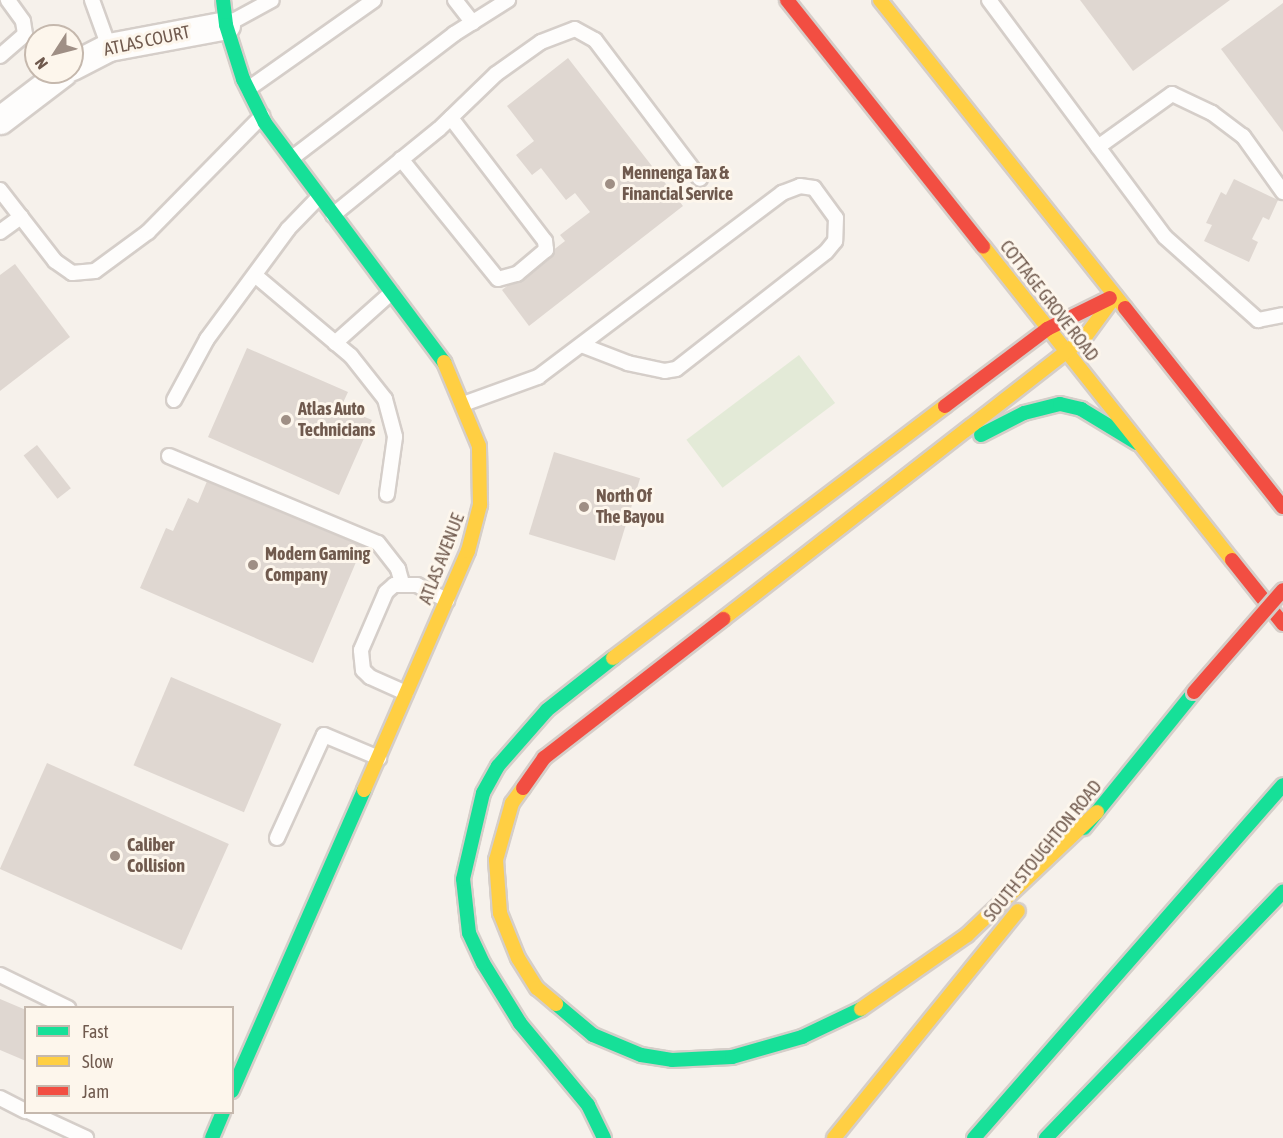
<!DOCTYPE html>
<html>
<head>
<meta charset="utf-8">
<style>
  body { margin:0 }
  #map { position:relative; width:1283px; height:1138px; overflow:hidden; background:#f6f1eb; font-family:"Asap Condensed",sans-serif }
  div>[style] { position:absolute }
  .green>* { inset:0; background:#e3ead7; transform-origin:0 0 }
  .building>* { inset:0; background:#dfd7d1; transform-origin:0 0 }
  .roads { filter:drop-shadow(2px 0 #d5cec9) drop-shadow(-2px 0 #d5cec9) drop-shadow(0 2px #d5cec9) drop-shadow(0 -2px #d5cec9) }
  .lane>* { height:14px; margin:-7px; padding:0 7px; transform-origin:7px; border-radius:7px; background:#fefdfc }
  .street>* { height:27px; margin:-13.5px; padding:0 13.5px; transform-origin:13.5px; border-radius:13.5px; background:#fefdfc }
  .fast>* { height:14px; margin:-7px; padding:0 7px; transform-origin:7px; border-radius:7px; background:#16e098 }
  .slow>* { height:14px; margin:-7px; padding:0 7px; transform-origin:7px; border-radius:7px; background:#ffcf43 }
  .jam>* { height:14px; margin:-7px; padding:0 7px; transform-origin:7px; border-radius:7px; background:#f24e42 }
  .bridges { filter:drop-shadow(2px 0 #d4ccc7) drop-shadow(-2px 0 #d4ccc7) drop-shadow(0 2px #d4ccc7) drop-shadow(0 -2px #d4ccc7) }
  .jam-bridge>* { height:14px; margin:-7px; padding:0 7px; transform-origin:7px; border-radius:7px; background:#f24e42 }
  .dots>* { width:16px; height:16px; translate:-50% -50%; box-sizing:border-box; border:3px solid #fdf6ec; border-radius:50% }
  span { translate:-50% -50%; white-space:nowrap; text-align:center; line-height:1.15; -webkit-text-stroke:6px #fdf6ec; paint-order:stroke }
  .street-label { font-size:18px; color:#705a4e }
  .poi-label { font-size:18px; color:#705a4e; font-weight:700 }
  .left { translate:0 -50%; text-align:left }
  .legend { position:absolute; left:24px; top:1006px; width:210px; height:108px; box-sizing:border-box; background:#fdf6ec; border:2px solid #c5b8ad; margin:0; padding:8px 10px; list-style:none; font-size:18px; color:#705a4e }
  .legend li { display:flex; align-items:center; gap:12px; height:30px }
  .legend b { width:30px; border:2px solid #c5b8ad }
  .north { position:absolute; left:24px; top:24px; width:60px; height:60px; box-sizing:border-box; background:#fdf6ec; border:2px solid #c5b8ad; border-radius:50%; rotate:234deg; font-size:16px; font-weight:700; line-height:24px; text-align:center; color:#705a4e }
  .north::after { content:''; display:block; margin:auto; width:21px; height:27px; background:#9f8f85; clip-path:polygon(50% 0,100% 100%,50% 72%,0 100%) }
</style>
</head>
<body>
<div id="map">
  <div class="green">
    <i style="left:799px;top:355px;width:60px;height:141px;rotate:53deg"></i>
  </div>
  <div class="building">
    <i style="clip-path:polygon(1080px 0,1230px 0,1133px 71px)"></i>
    <i style="clip-path:polygon(1283px 3px,1283px 132px,1221px 49px)"></i>
    <i style="clip-path:polygon(568px 58px,683px 206px,529px 326px,502px 290px,565px 241px,560px 235px,590px 212px,575px 193px,566px 200px,541px 168px,532px 175px,516px 155px,534px 141px,507px 106px)"></i>
    <i style="clip-path:polygon(1234px 179px,1278px 200px,1269px 220px,1263px 217px,1252px 239px,1258px 242px,1249px 262px,1204px 241px,1212px 225px,1206px 223px,1221px 192px,1226px 195px)"></i>
    <i style="clip-path:polygon(15px 264px,70px 337px,0 391px,0 275px)"></i>
    <i style="clip-path:polygon(247px 348px,348px 392px,341px 407px,372px 420px,339px 495px,208px 437px)"></i>
    <i style="left:37px;top:445px;width:55px;height:17px;rotate:52deg"></i>
    <i style="left:554px;top:452px;width:90px;height:86px;rotate:17deg"></i>
    <i style="clip-path:polygon(210px 474px,365px 541px,313px 663px,140px 588px,166px 528px,173px 531px,188px 498px,198px 503px)"></i>
    <i style="left:171px;top:677px;width:120px;height:96px;rotate:23deg"></i>
    <i style="left:47px;top:763px;width:199px;height:116px;rotate:24deg"></i>
    <i style="clip-path:polygon(0 999px,26px 1010px,26px 1061px,0 1050px)"></i>
  </div>
  <div class="roads">
    <div class="lane">
      <i style="left:92px;top:0;width:50px;rotate:70.1deg"></i>
      <i style="left:455px;top:0;width:29px;rotate:52deg"></i>
      <i style="left:989px;top:0;width:295px;rotate:53.4deg"></i>
      <i style="left:1165px;top:237px;width:125px;rotate:41.7deg"></i>
      <i style="left:1258px;top:320px;width:25px;rotate:-11deg"></i>
      <i style="left:226px;top:25px;width:52px;rotate:-28.5deg"></i>
      <i style="left:0;top:56px;width:33px;rotate:-41deg"></i>
      <i style="left:25px;top:34px;width:13px;rotate:-99deg"></i>
      <i style="left:23px;top:21px;width:26px;rotate:-126deg"></i>
      <i style="left:248px;top:89px;width:154px;rotate:-35.2deg"></i>
      <i style="left:1098px;top:147px;width:91px;rotate:-35.6deg"></i>
      <i style="left:1172px;top:94px;width:44px;rotate:25.4deg"></i>
      <i style="left:1212px;top:113px;width:39px;rotate:37deg"></i>
      <i style="left:1243px;top:136px;width:69px;rotate:54.5deg"></i>
      <i style="left:292px;top:158px;width:204px;rotate:-37.4deg"></i>
      <i style="left:454px;top:34px;width:64px;rotate:-32.2deg"></i>
      <i style="left:401px;top:159px;width:154px;rotate:51.1deg"></i>
      <i style="left:498px;top:279px;width:20px;rotate:-15deg"></i>
      <i style="left:517px;top:274px;width:38px;rotate:-40deg"></i>
      <i style="left:546px;top:250px;width:9px;rotate:-96deg"></i>
      <i style="left:545px;top:241px;width:155px;rotate:-127.4deg"></i>
      <i style="left:0;top:190px;width:90px;rotate:52.2deg"></i>
      <i style="left:55px;top:261px;width:21px;rotate:35deg"></i>
      <i style="left:72px;top:273px;width:23px;rotate:-5deg"></i>
      <i style="left:95px;top:271px;width:66px;rotate:-36.3deg"></i>
      <i style="left:148px;top:232px;width:163px;rotate:-45.5deg"></i>
      <i style="left:333px;top:215px;width:136px;rotate:-39.1deg"></i>
      <i style="left:439px;top:129px;width:79px;rotate:-44deg"></i>
      <i style="left:496px;top:74px;width:55px;rotate:-35.4deg"></i>
      <i style="left:541px;top:42px;width:36px;rotate:-21deg"></i>
      <i style="left:575px;top:29px;width:23px;rotate:29deg"></i>
      <i style="left:595px;top:40px;width:174px;rotate:52.9deg"></i>
      <i style="left:0;top:232px;width:26px;rotate:-36deg"></i>
      <i style="left:256px;top:276px;width:124px;rotate:40.1deg"></i>
      <i style="left:351px;top:356px;width:55px;rotate:51.7deg"></i>
      <i style="left:385px;top:399px;width:39px;rotate:75deg"></i>
      <i style="left:395px;top:437px;width:58px;rotate:98deg"></i>
      <i style="left:335px;top:343px;width:76px;rotate:-41.8deg"></i>
      <i style="left:174px;top:400px;width:69px;rotate:-61.6deg"></i>
      <i style="left:207px;top:339px;width:137px;rotate:-53.6deg"></i>
      <i style="left:288px;top:229px;width:45px;rotate:-45.9deg"></i>
      <i style="left:466px;top:403px;width:77px;rotate:-19.9deg"></i>
      <i style="left:538px;top:377px;width:306px;rotate:-37deg"></i>
      <i style="left:782px;top:193px;width:19px;rotate:-21deg"></i>
      <i style="left:800px;top:186px;width:14px;rotate:8deg"></i>
      <i style="left:814px;top:188px;width:37px;rotate:54deg"></i>
      <i style="left:836px;top:218px;width:23px;rotate:92deg"></i>
      <i style="left:835px;top:241px;width:14px;rotate:129deg"></i>
      <i style="left:826px;top:252px;width:190px;rotate:142deg"></i>
      <i style="left:676px;top:369px;width:11px;rotate:170deg"></i>
      <i style="left:665px;top:371px;width:38px;rotate:-168deg"></i>
      <i style="left:628px;top:363px;width:50px;rotate:-159deg"></i>
      <i style="left:169px;top:456px;width:226px;rotate:22.6deg"></i>
      <i style="left:378px;top:543px;width:33px;rotate:52deg"></i>
      <i style="left:398px;top:569px;width:15px;rotate:74deg"></i>
      <i style="left:406px;top:693px;width:39px;rotate:-156deg"></i>
      <i style="left:370px;top:677px;width:10px;rotate:-135deg"></i>
      <i style="left:363px;top:670px;width:20px;rotate:-96deg"></i>
      <i style="left:361px;top:650px;width:63px;rotate:-66.7deg"></i>
      <i style="left:386px;top:592px;width:11px;rotate:-41deg"></i>
      <i style="left:394px;top:585px;width:23px"></i>
      <i style="left:417px;top:585px;width:34px;rotate:27deg"></i>
      <i style="left:277px;top:838px;width:113px;rotate:-65.5deg"></i>
      <i style="left:324px;top:735px;width:60px;rotate:22.7deg"></i>
      <i style="left:0;top:975px;width:76px;rotate:25.9deg"></i>
      <i style="left:0;top:1098px;width:29px;rotate:27deg"></i>
      <i style="left:30px;top:1112px;width:62px;rotate:24.9deg"></i>
    </div>
    <div class="street">
      <i style="left:72px;top:66px;width:42px;rotate:-27.2deg"></i>
      <i style="left:109px;top:47px;width:119px;rotate:-10.6deg"></i>
      <i style="left:0;top:120px;width:79px;rotate:-37.3deg"></i>
    </div>
    <div class="fast">
      <i style="left:223px;top:0;width:25px;rotate:83deg"></i>
      <i style="left:226px;top:25px;width:57px;rotate:72.5deg"></i>
      <i style="left:243px;top:79px;width:49px;rotate:63.4deg"></i>
      <i style="left:265px;top:123px;width:299px;rotate:53.2deg"></i>
      <i style="left:981px;top:435px;width:48px;rotate:-27.1deg"></i>
      <i style="left:1024px;top:413px;width:37px;rotate:-14deg"></i>
      <i style="left:1060px;top:404px;width:22px;rotate:13deg"></i>
      <i style="left:1081px;top:409px;width:66px;rotate:31.3deg"></i>
      <i style="left:1084px;top:828px;width:175px;rotate:-51deg"></i>
      <i style="left:556px;top:1004px;width:48px;rotate:40deg"></i>
      <i style="left:593px;top:1035px;width:52px;rotate:22.6deg"></i>
      <i style="left:641px;top:1055px;width:31px;rotate:9deg"></i>
      <i style="left:672px;top:1060px;width:60px;rotate:-2.9deg"></i>
      <i style="left:732px;top:1057px;width:73px;rotate:-15.9deg"></i>
      <i style="left:802px;top:1037px;width:65px;rotate:-25.4deg"></i>
      <i style="left:232px;top:1091px;width:329px;rotate:-66.3deg"></i>
      <i style="left:212px;top:1138px;width:28px;rotate:-67deg"></i>
      <i style="left:604px;top:1138px;width:37px;rotate:-116deg"></i>
      <i style="left:588px;top:1105px;width:107px;rotate:-129.7deg"></i>
      <i style="left:520px;top:1023px;width:70px;rotate:-121.7deg"></i>
      <i style="left:483px;top:963px;width:33px;rotate:-115deg"></i>
      <i style="left:469px;top:933px;width:54px;rotate:-96.3deg"></i>
      <i style="left:463px;top:879px;width:88px;rotate:-76.9deg"></i>
      <i style="left:483px;top:793px;width:31px;rotate:-61deg"></i>
      <i style="left:498px;top:766px;width:74px;rotate:-48.8deg"></i>
      <i style="left:547px;top:710px;width:84px;rotate:-38.2deg"></i>
      <i style="left:974px;top:1138px;width:469px;rotate:-48.8deg"></i>
      <i style="left:1046px;top:1138px;width:342px;rotate:-46.1deg"></i>
    </div>
    <div class="slow">
      <i style="left:880px;top:0;width:394px;rotate:51.5deg"></i>
      <i style="left:983px;top:246px;width:401px;rotate:51.6deg"></i>
      <i style="left:723px;top:619px;width:459px;rotate:-37.9deg"></i>
      <i style="left:1085px;top:337px;width:51px;rotate:-53.8deg"></i>
      <i style="left:613px;top:658px;width:417px;rotate:-37.2deg"></i>
      <i style="left:523px;top:788px;width:19px;rotate:126deg"></i>
      <i style="left:512px;top:803px;width:59px;rotate:105.7deg"></i>
      <i style="left:496px;top:860px;width:53px;rotate:85.7deg"></i>
      <i style="left:500px;top:913px;width:48px;rotate:68.2deg"></i>
      <i style="left:518px;top:958px;width:36px;rotate:58deg"></i>
      <i style="left:537px;top:988px;width:25px;rotate:40deg"></i>
      <i style="left:364px;top:790px;width:261px;rotate:-66.5deg"></i>
      <i style="left:468px;top:551px;width:48px;rotate:-75.4deg"></i>
      <i style="left:480px;top:505px;width:59px;rotate:-91deg"></i>
      <i style="left:479px;top:446px;width:91px;rotate:-112.6deg"></i>
      <i style="left:861px;top:1009px;width:129px;rotate:-34.9deg"></i>
      <i style="left:967px;top:935px;width:179px;rotate:-43.4deg"></i>
      <i style="left:834px;top:1138px;width:292px;rotate:-51deg"></i>
    </div>
    <div class="jam">
      <i style="left:787px;top:0;width:315px;rotate:51.5deg"></i>
      <i style="left:1125px;top:308px;width:254px;rotate:51.6deg"></i>
      <i style="left:945px;top:406px;width:128px;rotate:-37deg"></i>
      <i style="left:1047px;top:329px;width:70px;rotate:-26.2deg"></i>
      <i style="left:1232px;top:560px;width:82px;rotate:51.4deg"></i>
      <i style="left:523px;top:788px;width:37px;rotate:-55deg"></i>
      <i style="left:544px;top:758px;width:227px;rotate:-37.8deg"></i>
    </div>
  </div>
  <div class="bridges">
    <div class="jam-bridge">
      <i style="left:1194px;top:692px;width:135px;rotate:-48.9deg"></i>
    </div>
  </div>
  <div class="dots">
    <i style="left:610px;top:184px;background:#9f8f85"></i>
    <i style="left:286px;top:420px;background:#9f8f85"></i>
    <i style="left:584px;top:507px;background:#9f8f85"></i>
    <i style="left:253px;top:565px;background:#9f8f85"></i>
    <i style="left:115px;top:856px;background:#9f8f85"></i>
  </div>
  <div class="street-label">
    <span style="left:147px;top:41px;rotate:-12deg">ATLAS COURT</span>
    <span style="left:1049px;top:301px;rotate:52deg">COTTAGE GROVE ROAD</span>
    <span style="left:442px;top:559px;rotate:-69deg">ATLAS AVENUE</span>
    <span style="left:1043px;top:851px;rotate:-51deg">SOUTH STOUGHTON ROAD</span>
  </div>
  <div class="poi-label">
    <span class="left" style="left:622px;top:184px">Mennenga Tax &amp;<br>Financial Service</span>
    <span class="left" style="left:298px;top:420px">Atlas Auto<br>Technicians</span>
    <span class="left" style="left:596px;top:507px">North Of<br>The Bayou</span>
    <span class="left" style="left:265px;top:565px">Modern Gaming<br>Company</span>
    <span class="left" style="left:127px;top:856px">Caliber<br>Collision</span>
  </div>
  <ul class="legend">
  <li><b style="height:8px;background:#16e098"></b>Fast</li>
  <li><b style="height:8px;background:#ffcf43"></b>Slow</li>
  <li><b style="height:8px;background:#f24e42"></b>Jam</li>
  </ul>
  <div class="north">N</div>
</div>
</body>
</html>
